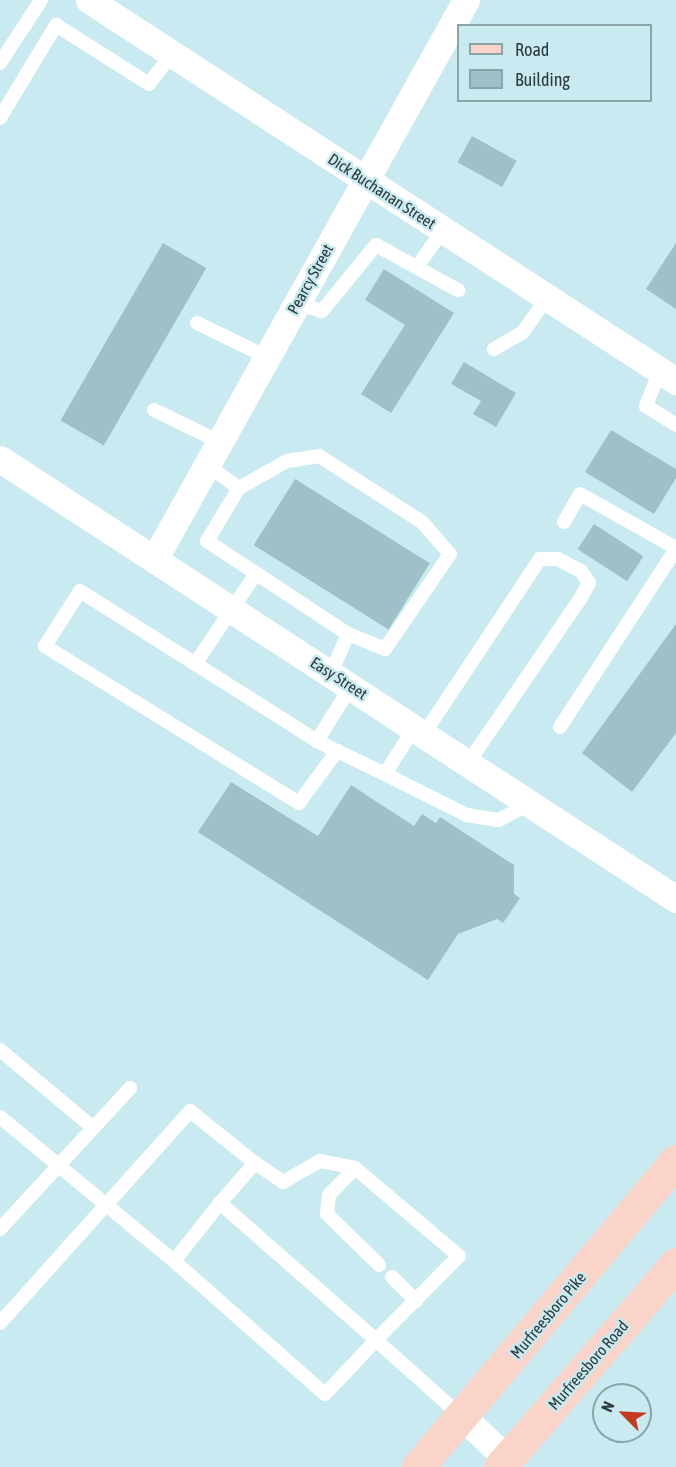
<!DOCTYPE html>
<html>
<head>
<meta charset="utf-8">
<style>
  body { margin:0 }
  #map { position:relative; width:676px; height:1467px; overflow:hidden; background:#c8eaf0; font-family:"Asap Condensed",sans-serif }
  div>[style] { position:absolute }
  .building>* { inset:0; background:#a0c0c7; transform-origin:0 0 }
  .service>* { height:14px; margin:-7px; padding:0 7px; transform-origin:7px; border-radius:7px; background:#fff }
  .minor>* { height:27px; margin:-13.5px; padding:0 13.5px; transform-origin:13.5px; border-radius:13.5px; background:#fff }
  .primary>* { height:33px; margin:-16.5px; padding:0 16.5px; transform-origin:16.5px; border-radius:16.5px; background:#fad3c9 }
  span { translate:-50% -50%; white-space:nowrap; text-align:center; line-height:1.15; -webkit-text-stroke:5px #c8eaf0; paint-order:stroke }
  .street-label { font-size:16px; color:#2c3a3c }
  .legend { position:absolute; left:457px; top:24px; width:195px; height:78px; box-sizing:border-box; background:#c8eaf0; border:2px solid #8aa4a8; margin:0; padding:8px 10px; list-style:none; font-size:18px; color:#2c3a3c }
  .legend li { display:flex; align-items:center; gap:12px; height:30px }
  .legend b { width:30px; border:2px solid #8aa4a8 }
  .north { position:absolute; left:592px; top:1383px; width:60px; height:60px; box-sizing:border-box; background:#c8eaf0; border:2px solid #8aa4a8; border-radius:50%; rotate:294deg; font-size:16px; font-weight:700; line-height:24px; text-align:center; color:#2c3a3c }
  .north::after { content:''; display:block; margin:auto; width:21px; height:27px; background:#c53b1e; clip-path:polygon(50% 0,100% 100%,50% 72%,0 100%) }
</style>
</head>
<body>
<div id="map">
  <div class="building">
    <i style="left:472px;top:136px;width:51px;height:30px;rotate:29deg"></i>
    <i style="left:163px;top:243px;width:50px;height:205px;rotate:30deg"></i>
    <i style="clip-path:polygon(676px 243px,676px 309px,646px 289px)"></i>
    <i style="clip-path:polygon(384px 269px,454px 313px,391px 413px,361px 394px,405px 325px,365px 300px)"></i>
    <i style="clip-path:polygon(464px 362px,516px 393px,496px 427px,473px 414px,481px 401px,451px 384px)"></i>
    <i style="clip-path:polygon(611px 430px,676px 469px,676px 478px,654px 514px,585px 472px)"></i>
    <i style="left:295px;top:479px;width:159px;height:78px;rotate:32deg"></i>
    <i style="left:594px;top:524px;width:59px;height:30px;rotate:33deg"></i>
    <i style="clip-path:polygon(676px 624px,676px 733px,632px 792px,582px 753px)"></i>
    <i style="clip-path:polygon(231px 782px,318px 836px,351px 785px,414px 826px,422px 814px,436px 823px,440px 817px,514px 865px,514px 894px,520px 898px,503px 923px,497px 919px,458px 934px,428px 980px,198px 832px)"></i>
  </div>
  <div class="service">
    <i style="left:0;top:63px;width:75px;rotate:-56.9deg"></i>
    <i style="left:0;top:118px;width:109px;rotate:-58.9deg"></i>
    <i style="left:56px;top:25px;width:110px;rotate:32.4deg"></i>
    <i style="left:149px;top:84px;width:38px;rotate:-53deg"></i>
    <i style="left:417px;top:267px;width:45px;rotate:-54.9deg"></i>
    <i style="left:297px;top:303px;width:26px;rotate:18deg"></i>
    <i style="left:322px;top:311px;width:85px;rotate:-50.7deg"></i>
    <i style="left:376px;top:245px;width:94px;rotate:28.8deg"></i>
    <i style="left:197px;top:323px;width:78px;rotate:25.9deg"></i>
    <i style="left:494px;top:349px;width:34px;rotate:-30deg"></i>
    <i style="left:523px;top:332px;width:42px;rotate:-54.8deg"></i>
    <i style="left:660px;top:371px;width:38px;rotate:112deg"></i>
    <i style="left:646px;top:406px;width:36px;rotate:32deg"></i>
    <i style="left:154px;top:410px;width:73px;rotate:25.9deg"></i>
    <i style="left:207px;top:465px;width:39px;rotate:36deg"></i>
    <i style="left:239px;top:488px;width:62px;rotate:121.1deg"></i>
    <i style="left:207px;top:541px;width:169px;rotate:33.4deg"></i>
    <i style="left:348px;top:634px;width:40px;rotate:22deg"></i>
    <i style="left:385px;top:649px;width:115px;rotate:-55.6deg"></i>
    <i style="left:450px;top:554px;width:43px;rotate:-131.2deg"></i>
    <i style="left:422px;top:522px;width:122px;rotate:-147.3deg"></i>
    <i style="left:319px;top:456px;width:32px;rotate:171deg"></i>
    <i style="left:287px;top:461px;width:55px;rotate:150.6deg"></i>
    <i style="left:564px;top:522px;width:32px;rotate:-60deg"></i>
    <i style="left:580px;top:494px;width:110px;rotate:29.4deg"></i>
    <i style="left:195px;top:664px;width:107px;rotate:-56deg"></i>
    <i style="left:331px;top:673px;width:43px;rotate:-66.4deg"></i>
    <i style="left:560px;top:727px;width:212px;rotate:-56.9deg"></i>
    <i style="left:424px;top:734px;width:210px;rotate:-56.5deg"></i>
    <i style="left:540px;top:559px;width:18px"></i>
    <i style="left:558px;top:559px;width:26px;rotate:28deg"></i>
    <i style="left:581px;top:571px;width:14px;rotate:56deg"></i>
    <i style="left:589px;top:583px;width:18px;rotate:119deg"></i>
    <i style="left:580px;top:599px;width:199px;rotate:124.3deg"></i>
    <i style="left:317px;top:741px;width:65px;rotate:-58.3deg"></i>
    <i style="left:337px;top:751px;width:64px;rotate:126.2deg"></i>
    <i style="left:299px;top:803px;width:299px;rotate:-148.3deg"></i>
    <i style="left:45px;top:646px;width:65px;rotate:-57.5deg"></i>
    <i style="left:80px;top:591px;width:280px;rotate:32.3deg"></i>
    <i style="left:317px;top:741px;width:22px;rotate:27deg"></i>
    <i style="left:337px;top:751px;width:53px;rotate:25.6deg"></i>
    <i style="left:385px;top:774px;width:92px;rotate:26.6deg"></i>
    <i style="left:467px;top:815px;width:32px;rotate:9deg"></i>
    <i style="left:499px;top:820px;width:35px;rotate:-29deg"></i>
    <i style="left:385px;top:774px;width:54px;rotate:-57.8deg"></i>
    <i style="left:0;top:1050px;width:120px;rotate:39.9deg"></i>
    <i style="left:0;top:1117px;width:226px;rotate:39.6deg"></i>
    <i style="left:174px;top:1261px;width:201px;rotate:41.4deg"></i>
    <i style="left:325px;top:1394px;width:74px;rotate:-46.6deg"></i>
    <i style="left:376px;top:1340px;width:208px;rotate:-138.7deg"></i>
    <i style="left:220px;top:1203px;width:74px;rotate:128.4deg"></i>
    <i style="left:355px;top:1168px;width:37px;rotate:134deg"></i>
    <i style="left:329px;top:1195px;width:19px;rotate:96deg"></i>
    <i style="left:327px;top:1214px;width:73px;rotate:44.4deg"></i>
    <i style="left:220px;top:1203px;width:53px;rotate:-48.8deg"></i>
    <i style="left:255px;top:1163px;width:34px;rotate:34deg"></i>
    <i style="left:283px;top:1182px;width:43px;rotate:-29.6deg"></i>
    <i style="left:320px;top:1161px;width:36px;rotate:11deg"></i>
    <i style="left:355px;top:1168px;width:136px;rotate:40.2deg"></i>
    <i style="left:459px;top:1256px;width:118px;rotate:134.7deg"></i>
    <i style="left:376px;top:1340px;width:114px;rotate:41.8deg"></i>
    <i style="left:0;top:1229px;width:192px;rotate:-47.3deg"></i>
    <i style="left:392px;top:1277px;width:34px;rotate:45deg"></i>
    <i style="left:0;top:1323px;width:285px;rotate:-48.1deg"></i>
    <i style="left:190px;top:1111px;width:83px;rotate:38.7deg"></i>
  </div>
  <div class="minor">
    <i style="left:89px;top:0;width:700px;rotate:32.99deg"></i>
    <i style="left:0;top:459px;width:807px;rotate:33.06deg"></i>
    <i style="left:155px;top:558px;width:639px;rotate:-60.87deg"></i>
    <i style="left:463px;top:1417px;width:61px;rotate:43.7deg"></i>
  </div>
  <div class="primary">
    <i style="left:418px;top:1467px;width:400px;rotate:-49.9deg"></i>
    <i style="left:500px;top:1467px;width:269px;rotate:-49.1deg"></i>
  </div>
  <div class="street-label">
    <span style="left:382px;top:191px;rotate:33deg">Dick Buchanan Street</span>
    <span style="left:310px;top:279px;rotate:-61deg">Pearcy Street</span>
    <span style="left:339px;top:678px;rotate:33deg">Easy Street</span>
    <span style="left:548px;top:1315px;rotate:-50deg">Murfreesboro Pike</span>
    <span style="left:588px;top:1365px;rotate:-49deg">Murfreesboro Road</span>
  </div>
  <ul class="legend">
  <li><b style="height:8px;background:#fad3c9"></b>Road</li>
  <li><b style="height:16px;background:#a0c0c7"></b>Building</li>
  </ul>
  <div class="north">N</div>
</div>
</body>
</html>
